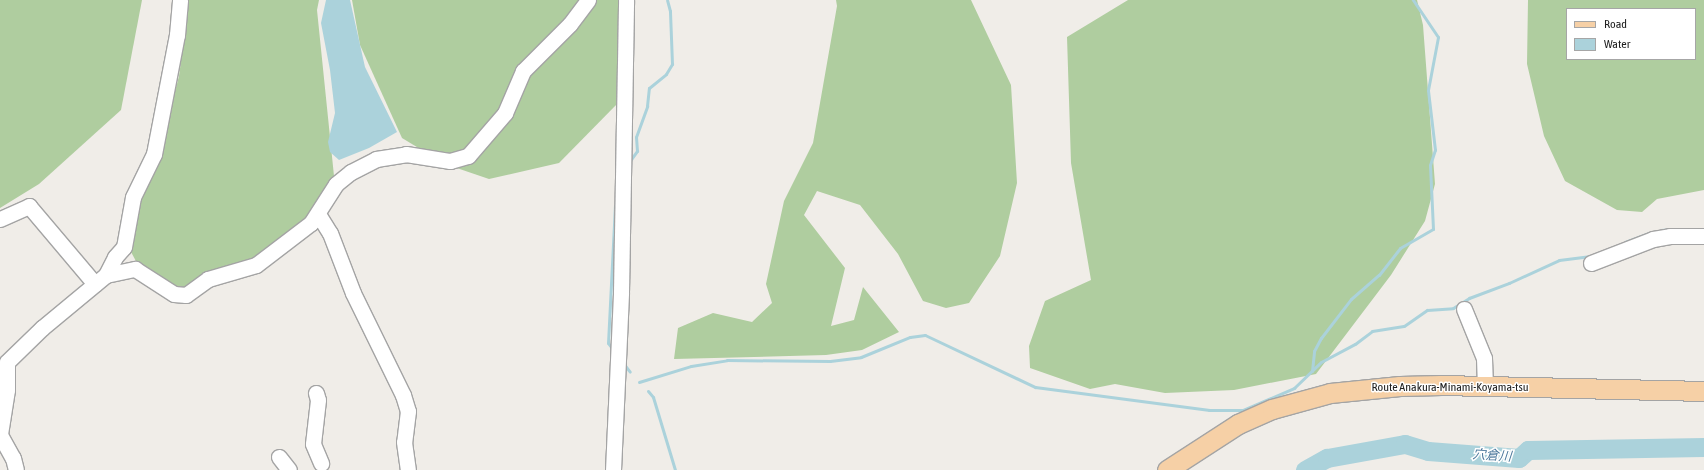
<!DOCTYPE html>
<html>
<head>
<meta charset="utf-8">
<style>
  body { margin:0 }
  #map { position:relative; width:1704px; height:470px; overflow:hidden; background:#f0ede8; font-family:"Asap Condensed","Noto Sans JP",sans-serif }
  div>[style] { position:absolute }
  .forest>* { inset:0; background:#afcd9f }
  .water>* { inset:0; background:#abd2db }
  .stream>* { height:3px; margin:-1.5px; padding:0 1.5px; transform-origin:1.5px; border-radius:1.5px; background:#abd2db }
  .river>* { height:19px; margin:-9.5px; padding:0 9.5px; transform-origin:9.5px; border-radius:9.5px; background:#abd2db }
  .roads { filter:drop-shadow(1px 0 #a4a4a4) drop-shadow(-1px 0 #a4a4a4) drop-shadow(0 1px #a4a4a4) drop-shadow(0 -1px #a4a4a4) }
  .minor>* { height:15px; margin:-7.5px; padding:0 7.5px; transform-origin:7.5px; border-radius:7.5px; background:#fff }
  .major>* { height:19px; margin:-9.5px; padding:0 9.5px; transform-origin:9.5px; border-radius:9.5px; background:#f6d0a6 }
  span { translate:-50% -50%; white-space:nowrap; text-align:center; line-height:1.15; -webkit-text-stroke:3px #fff; paint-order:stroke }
  .street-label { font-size:12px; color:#202020 }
  .water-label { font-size:13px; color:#4c789c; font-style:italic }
  .legend { position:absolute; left:1566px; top:8px; width:130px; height:52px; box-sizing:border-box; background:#fff; border:1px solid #a6a6a6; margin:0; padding:5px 7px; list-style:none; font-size:12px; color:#202020 }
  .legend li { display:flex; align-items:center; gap:8px; height:20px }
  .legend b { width:20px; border:1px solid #a6a6a6 }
</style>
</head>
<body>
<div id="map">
  <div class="forest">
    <i style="clip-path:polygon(0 0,142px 0,121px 110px,39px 184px,0 208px)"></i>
    <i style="clip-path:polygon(189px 0,319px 0,317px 10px,334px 176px,308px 219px,254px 262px,184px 290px,177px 289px,138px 265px,130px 250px,137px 203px,157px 161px,179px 76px)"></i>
    <i style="clip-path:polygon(352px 0,618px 0,618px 103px,559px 163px,489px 179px,445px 164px,402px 138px,360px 45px)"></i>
    <i style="clip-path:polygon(836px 0,971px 0,1011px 85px,1017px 183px,1000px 256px,969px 303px,946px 308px,923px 301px,898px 254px,860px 205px,817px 191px,804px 215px,845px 268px,831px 326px,854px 320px,863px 287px,899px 332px,862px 350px,826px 355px,674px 359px,678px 328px,713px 313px,752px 322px,772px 303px,766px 284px,784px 201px,813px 143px,837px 6px)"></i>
    <i style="clip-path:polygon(1128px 0,1417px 0,1423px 25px,1435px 184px,1425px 221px,1391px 275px,1316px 374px,1234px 390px,1165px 393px,1115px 384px,1090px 389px,1030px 368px,1029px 346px,1045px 301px,1091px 280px,1071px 163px,1067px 37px)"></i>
    <i style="clip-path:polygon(evenodd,1528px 0,1704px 0,1704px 190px,1657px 199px,1642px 212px,1617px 210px,1565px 181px,1544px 136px,1527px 64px,1528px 0,1567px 9px,1695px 9px,1695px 59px,1567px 59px,1567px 9px)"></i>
  </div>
  <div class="water">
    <i style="clip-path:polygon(326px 0,350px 0,365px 67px,397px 132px,369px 148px,339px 160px,330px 152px,328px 142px,335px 113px,330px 70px,321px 23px)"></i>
  </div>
  <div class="stream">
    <i style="left:629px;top:162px;width:14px;rotate:-54deg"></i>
    <i style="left:637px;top:151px;width:14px;rotate:-94deg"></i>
    <i style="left:636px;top:137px;width:33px;rotate:-70deg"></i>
    <i style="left:647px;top:106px;width:18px;rotate:-84deg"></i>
    <i style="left:649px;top:88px;width:22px;rotate:-39deg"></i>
    <i style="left:666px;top:74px;width:12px;rotate:-59deg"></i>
    <i style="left:672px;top:64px;width:53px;rotate:-92.2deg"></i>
    <i style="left:670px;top:11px;width:11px;rotate:-105deg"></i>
    <i style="left:1661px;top:230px;width:12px;rotate:-5deg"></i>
    <i style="left:1625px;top:242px;width:25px;rotate:-21deg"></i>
    <i style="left:612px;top:348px;width:6px;rotate:-129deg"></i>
    <i style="left:608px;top:343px;width:137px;rotate:-87.1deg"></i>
    <i style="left:623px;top:363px;width:11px;rotate:52deg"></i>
    <i style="left:1312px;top:371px;width:20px;rotate:-84deg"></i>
    <i style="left:1314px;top:351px;width:15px;rotate:-62deg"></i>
    <i style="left:1321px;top:338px;width:49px;rotate:-52.4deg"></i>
    <i style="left:1351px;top:299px;width:37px;rotate:-41deg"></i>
    <i style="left:1379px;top:275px;width:34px;rotate:-52deg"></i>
    <i style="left:1400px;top:248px;width:38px;rotate:-30deg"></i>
    <i style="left:1433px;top:229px;width:64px;rotate:-92.7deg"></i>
    <i style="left:1430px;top:165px;width:16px;rotate:-72deg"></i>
    <i style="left:1435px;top:150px;width:60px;rotate:-96.7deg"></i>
    <i style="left:1428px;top:90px;width:54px;rotate:-79.3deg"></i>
    <i style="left:1438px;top:37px;width:45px;rotate:-124deg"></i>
    <i style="left:639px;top:382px;width:54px;rotate:-17.1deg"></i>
    <i style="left:691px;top:366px;width:36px;rotate:-9deg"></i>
    <i style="left:727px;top:360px;width:103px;rotate:0.6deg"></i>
    <i style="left:830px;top:361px;width:31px;rotate:-7deg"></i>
    <i style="left:861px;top:357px;width:53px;rotate:-22.2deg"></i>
    <i style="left:910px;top:337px;width:15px;rotate:-8deg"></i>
    <i style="left:925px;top:335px;width:122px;rotate:25.3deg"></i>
    <i style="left:1035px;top:387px;width:176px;rotate:7.5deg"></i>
    <i style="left:1209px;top:410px;width:34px"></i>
    <i style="left:1243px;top:410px;width:56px;rotate:-23.3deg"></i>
    <i style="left:1294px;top:388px;width:37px;rotate:-44deg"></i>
    <i style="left:1321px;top:362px;width:38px;rotate:-28deg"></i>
    <i style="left:1355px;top:344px;width:21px;rotate:-37deg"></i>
    <i style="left:1372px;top:331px;width:32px;rotate:-9deg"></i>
    <i style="left:1404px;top:326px;width:28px;rotate:-35deg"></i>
    <i style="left:1427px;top:310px;width:26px;rotate:-4deg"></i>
    <i style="left:1453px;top:308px;width:19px;rotate:-32deg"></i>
    <i style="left:1469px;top:298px;width:43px;rotate:-20.6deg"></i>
    <i style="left:1509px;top:283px;width:55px;rotate:-24.7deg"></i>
    <i style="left:1559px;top:260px;width:32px;rotate:-7deg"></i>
    <i style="left:648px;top:391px;width:8px;rotate:50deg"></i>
    <i style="left:653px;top:397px;width:76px;rotate:73.2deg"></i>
  </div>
  <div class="river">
    <i style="left:1305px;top:470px;width:25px;rotate:-29deg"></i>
    <i style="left:1327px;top:458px;width:79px;rotate:-10.2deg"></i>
    <i style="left:1405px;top:444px;width:24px;rotate:17deg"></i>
    <i style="left:1428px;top:451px;width:91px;rotate:4.4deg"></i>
    <i style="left:1519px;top:458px;width:12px;rotate:-42deg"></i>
    <i style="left:1528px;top:450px;width:176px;rotate:-1deg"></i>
  </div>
  <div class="roads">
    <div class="minor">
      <i style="left:318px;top:214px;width:22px;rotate:58deg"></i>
      <i style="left:330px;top:233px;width:64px;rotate:69deg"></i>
      <i style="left:353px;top:293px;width:114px;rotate:63.9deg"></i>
      <i style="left:403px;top:395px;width:17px;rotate:73deg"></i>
      <i style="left:408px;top:411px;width:31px;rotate:97deg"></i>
      <i style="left:404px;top:442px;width:28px;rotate:82deg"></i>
      <i style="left:0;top:219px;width:32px;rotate:-24deg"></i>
      <i style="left:29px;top:206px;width:102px;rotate:49.8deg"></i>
      <i style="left:1591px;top:263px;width:66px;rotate:-21.2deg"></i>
      <i style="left:1653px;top:239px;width:17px;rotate:-10deg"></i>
      <i style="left:1670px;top:236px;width:34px"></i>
      <i style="left:106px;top:275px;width:30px;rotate:-12deg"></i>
      <i style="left:135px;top:269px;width:46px;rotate:32.7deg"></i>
      <i style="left:174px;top:294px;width:12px;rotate:5deg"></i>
      <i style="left:186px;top:295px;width:27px;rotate:-36deg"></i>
      <i style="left:208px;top:279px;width:50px;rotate:-16.3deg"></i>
      <i style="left:256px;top:265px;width:69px;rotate:-37.4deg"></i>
      <i style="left:311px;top:223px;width:46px;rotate:-57.3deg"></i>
      <i style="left:336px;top:184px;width:19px;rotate:-39deg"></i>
      <i style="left:351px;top:172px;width:28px;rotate:-27deg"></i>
      <i style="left:376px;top:159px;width:30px;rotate:-9deg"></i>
      <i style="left:406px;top:154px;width:45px;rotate:9deg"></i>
      <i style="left:450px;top:161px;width:19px;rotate:-16deg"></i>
      <i style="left:468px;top:156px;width:57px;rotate:-49.3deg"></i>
      <i style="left:505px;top:113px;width:46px;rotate:-66.8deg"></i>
      <i style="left:523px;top:71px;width:66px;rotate:-45deg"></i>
      <i style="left:570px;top:24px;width:30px;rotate:-53deg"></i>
      <i style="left:1464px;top:309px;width:53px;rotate:67.8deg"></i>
      <i style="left:1484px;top:358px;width:29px;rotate:88deg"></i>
      <i style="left:316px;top:393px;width:7px;rotate:74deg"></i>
      <i style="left:318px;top:400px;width:44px;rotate:96.5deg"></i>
      <i style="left:313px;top:444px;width:21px;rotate:67deg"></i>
      <i style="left:0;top:434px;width:45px;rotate:-81deg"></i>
      <i style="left:7px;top:390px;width:28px;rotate:-90deg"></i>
      <i style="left:7px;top:362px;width:49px;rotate:-44.2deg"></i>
      <i style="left:42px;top:328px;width:83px;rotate:-39.6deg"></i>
      <i style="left:106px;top:275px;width:20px;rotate:-63deg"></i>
      <i style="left:115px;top:257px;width:13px;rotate:-48deg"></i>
      <i style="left:124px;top:247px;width:51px;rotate:-79.8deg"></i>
      <i style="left:133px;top:197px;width:48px;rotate:-64deg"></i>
      <i style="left:154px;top:154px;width:121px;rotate:-79.1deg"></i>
      <i style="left:177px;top:35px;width:35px;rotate:-85deg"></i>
      <i style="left:0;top:435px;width:26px;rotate:61deg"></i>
      <i style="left:13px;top:458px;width:12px;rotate:76deg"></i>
      <i style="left:279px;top:457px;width:16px;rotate:52deg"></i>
      <i style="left:613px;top:470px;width:178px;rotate:-87.4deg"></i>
      <i style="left:621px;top:292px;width:292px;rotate:-89deg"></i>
    </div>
    <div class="major">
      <i style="left:1167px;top:470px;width:85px;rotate:-32.9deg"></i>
      <i style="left:1238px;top:424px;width:37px;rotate:-24deg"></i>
      <i style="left:1272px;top:409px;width:60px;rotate:-15.4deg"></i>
      <i style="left:1330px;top:393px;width:70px;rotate:-5.7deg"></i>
      <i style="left:1400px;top:386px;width:41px;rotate:-1.4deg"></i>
      <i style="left:1441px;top:385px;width:263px;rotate:1.3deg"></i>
    </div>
  </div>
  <div class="street-label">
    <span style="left:1450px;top:388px">Route Anakura-Minami-Koyama-tsu</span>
  </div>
  <div class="water-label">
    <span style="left:1492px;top:456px;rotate:4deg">穴倉川</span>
  </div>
  <ul class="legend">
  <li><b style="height:5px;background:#f6d0a6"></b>Road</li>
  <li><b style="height:11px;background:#abd2db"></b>Water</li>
  </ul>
</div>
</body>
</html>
